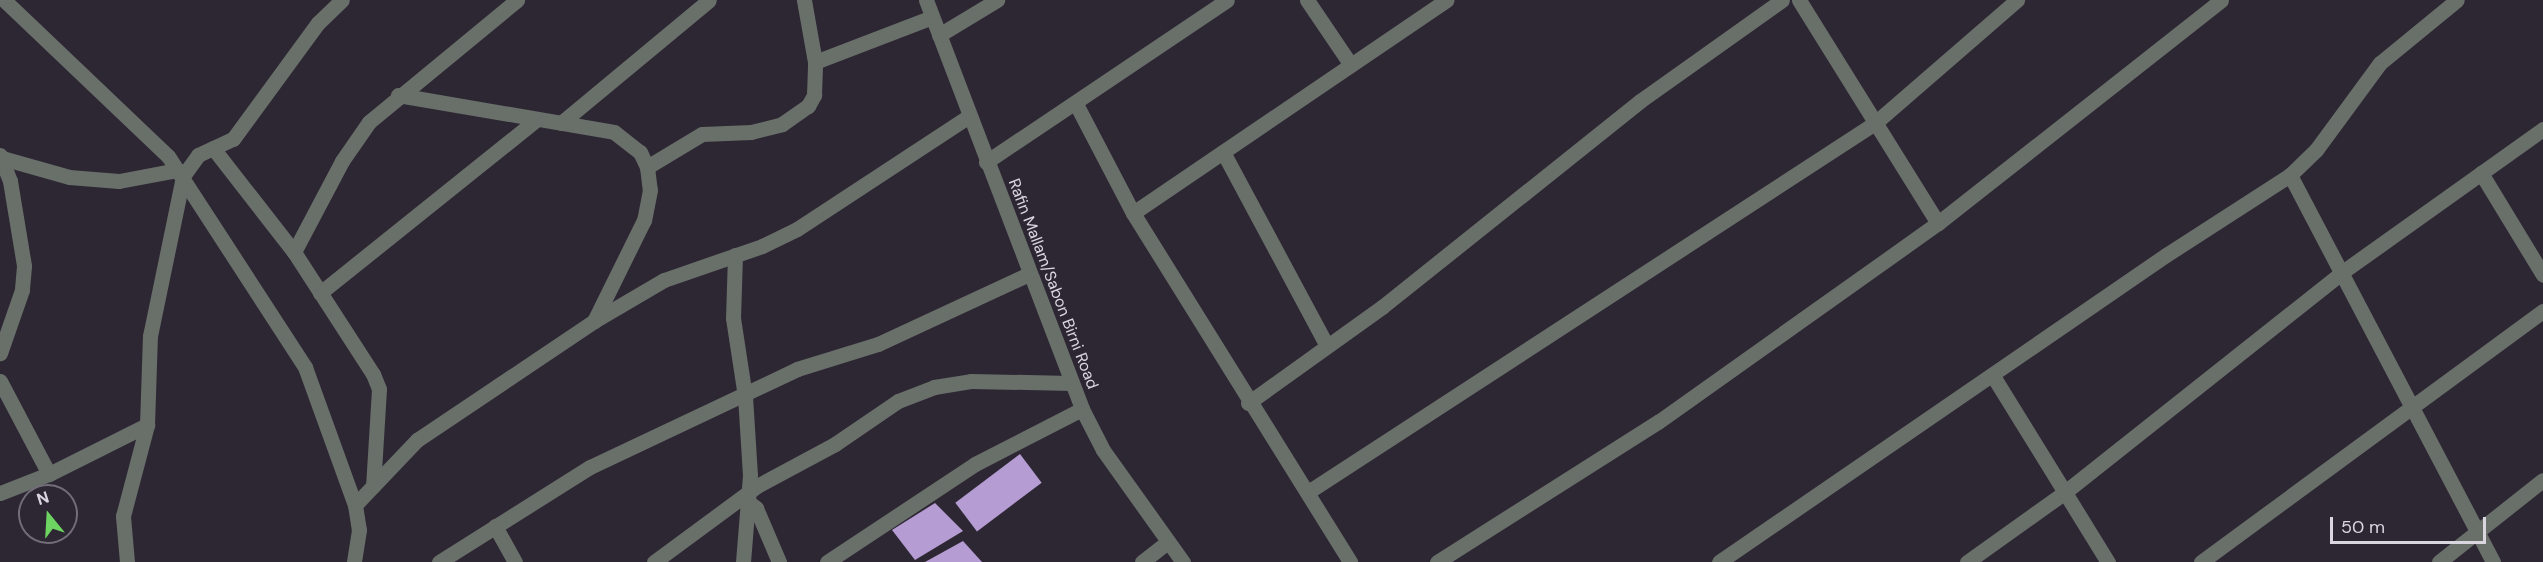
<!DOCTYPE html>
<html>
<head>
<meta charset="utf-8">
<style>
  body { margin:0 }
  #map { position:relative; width:2543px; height:562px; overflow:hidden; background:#2d2734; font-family:"DM Sans",sans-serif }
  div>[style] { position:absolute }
  .building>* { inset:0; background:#b59cd2; transform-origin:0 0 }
  .minor>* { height:15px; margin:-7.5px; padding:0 7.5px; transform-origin:7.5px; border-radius:7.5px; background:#696f69 }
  span { translate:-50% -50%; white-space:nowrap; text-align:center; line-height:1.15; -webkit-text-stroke:6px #2d2734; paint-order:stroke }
  .street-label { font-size:16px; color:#dad6df }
  .north { position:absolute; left:18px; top:484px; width:60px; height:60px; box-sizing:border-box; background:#2d2734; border:2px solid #726d78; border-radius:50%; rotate:342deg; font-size:16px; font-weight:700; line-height:24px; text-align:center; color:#dad6df }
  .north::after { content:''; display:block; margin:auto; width:21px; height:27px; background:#6dd361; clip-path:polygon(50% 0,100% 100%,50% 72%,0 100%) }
  .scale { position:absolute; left:2330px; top:517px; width:156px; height:27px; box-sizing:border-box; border:3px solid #dad6df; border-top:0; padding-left:8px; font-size:18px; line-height:21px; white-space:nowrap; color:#dad6df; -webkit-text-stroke:4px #2d2734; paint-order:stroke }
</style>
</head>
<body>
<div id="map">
  <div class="building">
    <i style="left:1020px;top:454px;width:36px;height:81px;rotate:53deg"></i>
    <i style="clip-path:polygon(935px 503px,963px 531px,915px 560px,892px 530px)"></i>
    <i style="clip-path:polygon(963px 541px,982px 562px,925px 562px)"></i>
  </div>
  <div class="minor">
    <i style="left:4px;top:0;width:226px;rotate:43.6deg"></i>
    <i style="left:168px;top:156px;width:252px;rotate:57deg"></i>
    <i style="left:305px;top:367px;width:147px;rotate:70.1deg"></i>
    <i style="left:355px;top:505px;width:25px;rotate:81deg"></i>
    <i style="left:359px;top:530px;width:32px;rotate:99deg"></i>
    <i style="left:926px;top:0;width:438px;rotate:69.1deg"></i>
    <i style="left:1082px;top:409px;width:46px;rotate:62.9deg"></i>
    <i style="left:1103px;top:450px;width:138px;rotate:54.5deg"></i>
    <i style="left:1307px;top:0;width:78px;rotate:55.9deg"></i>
    <i style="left:1799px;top:0;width:263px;rotate:58.1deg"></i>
    <i style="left:939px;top:35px;width:68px;rotate:-31.1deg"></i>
    <i style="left:815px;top:62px;width:125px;rotate:-21deg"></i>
    <i style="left:398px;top:95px;width:219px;rotate:9.7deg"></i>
    <i style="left:614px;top:132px;width:33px;rotate:38deg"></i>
    <i style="left:640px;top:152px;width:17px;rotate:65deg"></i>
    <i style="left:647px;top:167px;width:23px;rotate:83deg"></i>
    <i style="left:650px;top:190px;width:31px;rotate:101deg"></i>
    <i style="left:644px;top:220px;width:113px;rotate:116.3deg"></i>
    <i style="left:1076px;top:104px;width:123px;rotate:62.4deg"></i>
    <i style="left:1133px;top:213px;width:411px;rotate:58.1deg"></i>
    <i style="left:561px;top:123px;width:192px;rotate:-39.7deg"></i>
    <i style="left:213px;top:148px;width:132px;rotate:52.1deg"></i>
    <i style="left:294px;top:252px;width:145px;rotate:57.1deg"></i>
    <i style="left:373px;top:374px;width:16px;rotate:68deg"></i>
    <i style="left:379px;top:389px;width:97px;rotate:93.5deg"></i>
    <i style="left:1223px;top:152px;width:220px;rotate:61.8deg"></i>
    <i style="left:0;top:155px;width:28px;rotate:69deg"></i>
    <i style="left:10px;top:181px;width:86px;rotate:80.6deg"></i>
    <i style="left:24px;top:266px;width:24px;rotate:95deg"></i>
    <i style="left:22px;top:290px;width:67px;rotate:109.2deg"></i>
    <i style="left:2px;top:158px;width:70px;rotate:15.8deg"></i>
    <i style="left:69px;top:177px;width:50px;rotate:4.6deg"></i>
    <i style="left:119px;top:181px;width:60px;rotate:-10.6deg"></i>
    <i style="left:986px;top:162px;width:290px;rotate:-33.9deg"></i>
    <i style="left:647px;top:167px;width:64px;rotate:-31deg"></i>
    <i style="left:702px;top:134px;width:49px;rotate:-2.3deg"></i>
    <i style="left:751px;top:132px;width:32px;rotate:-14deg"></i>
    <i style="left:782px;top:124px;width:32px;rotate:-35deg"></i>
    <i style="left:808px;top:106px;width:13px;rotate:-61deg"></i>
    <i style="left:814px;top:95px;width:33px;rotate:-88deg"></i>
    <i style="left:815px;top:62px;width:63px;rotate:-100.1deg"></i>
    <i style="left:2481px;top:173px;width:119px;rotate:58.7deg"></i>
    <i style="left:2290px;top:175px;width:437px;rotate:62.3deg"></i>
    <i style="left:1133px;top:213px;width:379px;rotate:-34.2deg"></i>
    <i style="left:294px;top:252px;width:103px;rotate:-62.2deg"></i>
    <i style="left:342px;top:161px;width:47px;rotate:-55.3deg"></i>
    <i style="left:369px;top:122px;width:192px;rotate:-39.5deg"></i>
    <i style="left:735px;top:255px;width:63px;rotate:91.8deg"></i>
    <i style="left:733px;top:318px;width:79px;rotate:81.3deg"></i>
    <i style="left:745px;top:396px;width:79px;rotate:86.4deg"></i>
    <i style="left:750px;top:475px;width:87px;rotate:94.6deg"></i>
    <i style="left:320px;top:293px;width:278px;rotate:-38.7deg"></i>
    <i style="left:1993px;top:376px;width:219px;rotate:58.3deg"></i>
    <i style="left:0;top:381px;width:105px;rotate:62.2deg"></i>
    <i style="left:1248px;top:403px;width:165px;rotate:-35.6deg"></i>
    <i style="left:1382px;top:307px;width:330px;rotate:-38.6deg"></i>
    <i style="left:1640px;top:101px;width:174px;rotate:-35.4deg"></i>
    <i style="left:1308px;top:492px;width:676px;rotate:-33.06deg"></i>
    <i style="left:1875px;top:123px;width:188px;rotate:-40.9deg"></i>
    <i style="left:0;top:493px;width:53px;rotate:-21.2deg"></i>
    <i style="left:49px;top:474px;width:110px;rotate:-26.6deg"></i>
    <i style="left:746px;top:500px;width:13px;rotate:39deg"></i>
    <i style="left:756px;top:508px;width:59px;rotate:66.9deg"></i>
    <i style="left:355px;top:505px;width:90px;rotate:-46.4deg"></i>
    <i style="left:417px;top:440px;width:213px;rotate:-33.9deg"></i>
    <i style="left:594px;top:321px;width:81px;rotate:-30.4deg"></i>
    <i style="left:664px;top:280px;width:104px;rotate:-19.1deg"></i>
    <i style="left:762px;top:246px;width:39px;rotate:-26deg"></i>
    <i style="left:797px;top:229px;width:206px;rotate:-33.3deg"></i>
    <i style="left:495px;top:526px;width:41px;rotate:60.9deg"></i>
    <i style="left:127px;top:562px;width:46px;rotate:-95deg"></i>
    <i style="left:123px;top:516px;width:94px;rotate:-75.2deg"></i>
    <i style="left:147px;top:425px;width:89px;rotate:-88.1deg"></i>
    <i style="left:150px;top:336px;width:163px;rotate:-78.3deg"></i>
    <i style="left:183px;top:176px;width:26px;rotate:-54deg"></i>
    <i style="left:198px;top:155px;width:38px;rotate:-25deg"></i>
    <i style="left:233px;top:139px;width:144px;rotate:-53.8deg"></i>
    <i style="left:318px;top:23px;width:33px;rotate:-44deg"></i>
    <i style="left:439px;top:562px;width:178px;rotate:-32.2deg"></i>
    <i style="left:590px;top:467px;width:229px;rotate:-25.3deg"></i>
    <i style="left:797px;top:369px;width:85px;rotate:-17.2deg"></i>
    <i style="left:878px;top:344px;width:166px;rotate:-24.9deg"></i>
    <i style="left:654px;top:562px;width:128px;rotate:-36.4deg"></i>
    <i style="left:757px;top:486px;width:89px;rotate:-28.3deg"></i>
    <i style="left:835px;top:444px;width:76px;rotate:-34.3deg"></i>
    <i style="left:898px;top:401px;width:39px;rotate:-21deg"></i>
    <i style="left:934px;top:387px;width:37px;rotate:-9deg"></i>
    <i style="left:971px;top:381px;width:100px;rotate:1.1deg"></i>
    <i style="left:827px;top:562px;width:178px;rotate:-33.5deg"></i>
    <i style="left:975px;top:464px;width:120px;rotate:-27.2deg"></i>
    <i style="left:1142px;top:562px;width:33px;rotate:-38deg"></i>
    <i style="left:1437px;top:562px;width:262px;rotate:-32.4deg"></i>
    <i style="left:1658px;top:422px;width:344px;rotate:-35.4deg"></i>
    <i style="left:1938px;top:223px;width:360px;rotate:-38.2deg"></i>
    <i style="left:1719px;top:562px;width:542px;rotate:-34.48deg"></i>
    <i style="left:2166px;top:255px;width:148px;rotate:-32.8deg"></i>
    <i style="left:2290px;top:175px;width:36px;rotate:-44deg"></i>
    <i style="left:2316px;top:150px;width:108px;rotate:-53.7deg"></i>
    <i style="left:2380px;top:63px;width:99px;rotate:-39.3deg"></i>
    <i style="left:1967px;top:562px;width:120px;rotate:-35.5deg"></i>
    <i style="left:2065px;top:492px;width:352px;rotate:-38.4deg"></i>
    <i style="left:2341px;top:273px;width:248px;rotate:-35.5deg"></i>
    <i style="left:2201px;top:562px;width:424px;rotate:-36.3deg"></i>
    <i style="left:2439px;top:562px;width:132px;rotate:-38.3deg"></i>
  </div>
  <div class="street-label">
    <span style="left:1053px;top:284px;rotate:69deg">Rafin Mallam/Sabon Birni Road</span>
  </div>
  <div class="north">N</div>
  <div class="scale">50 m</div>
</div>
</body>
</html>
